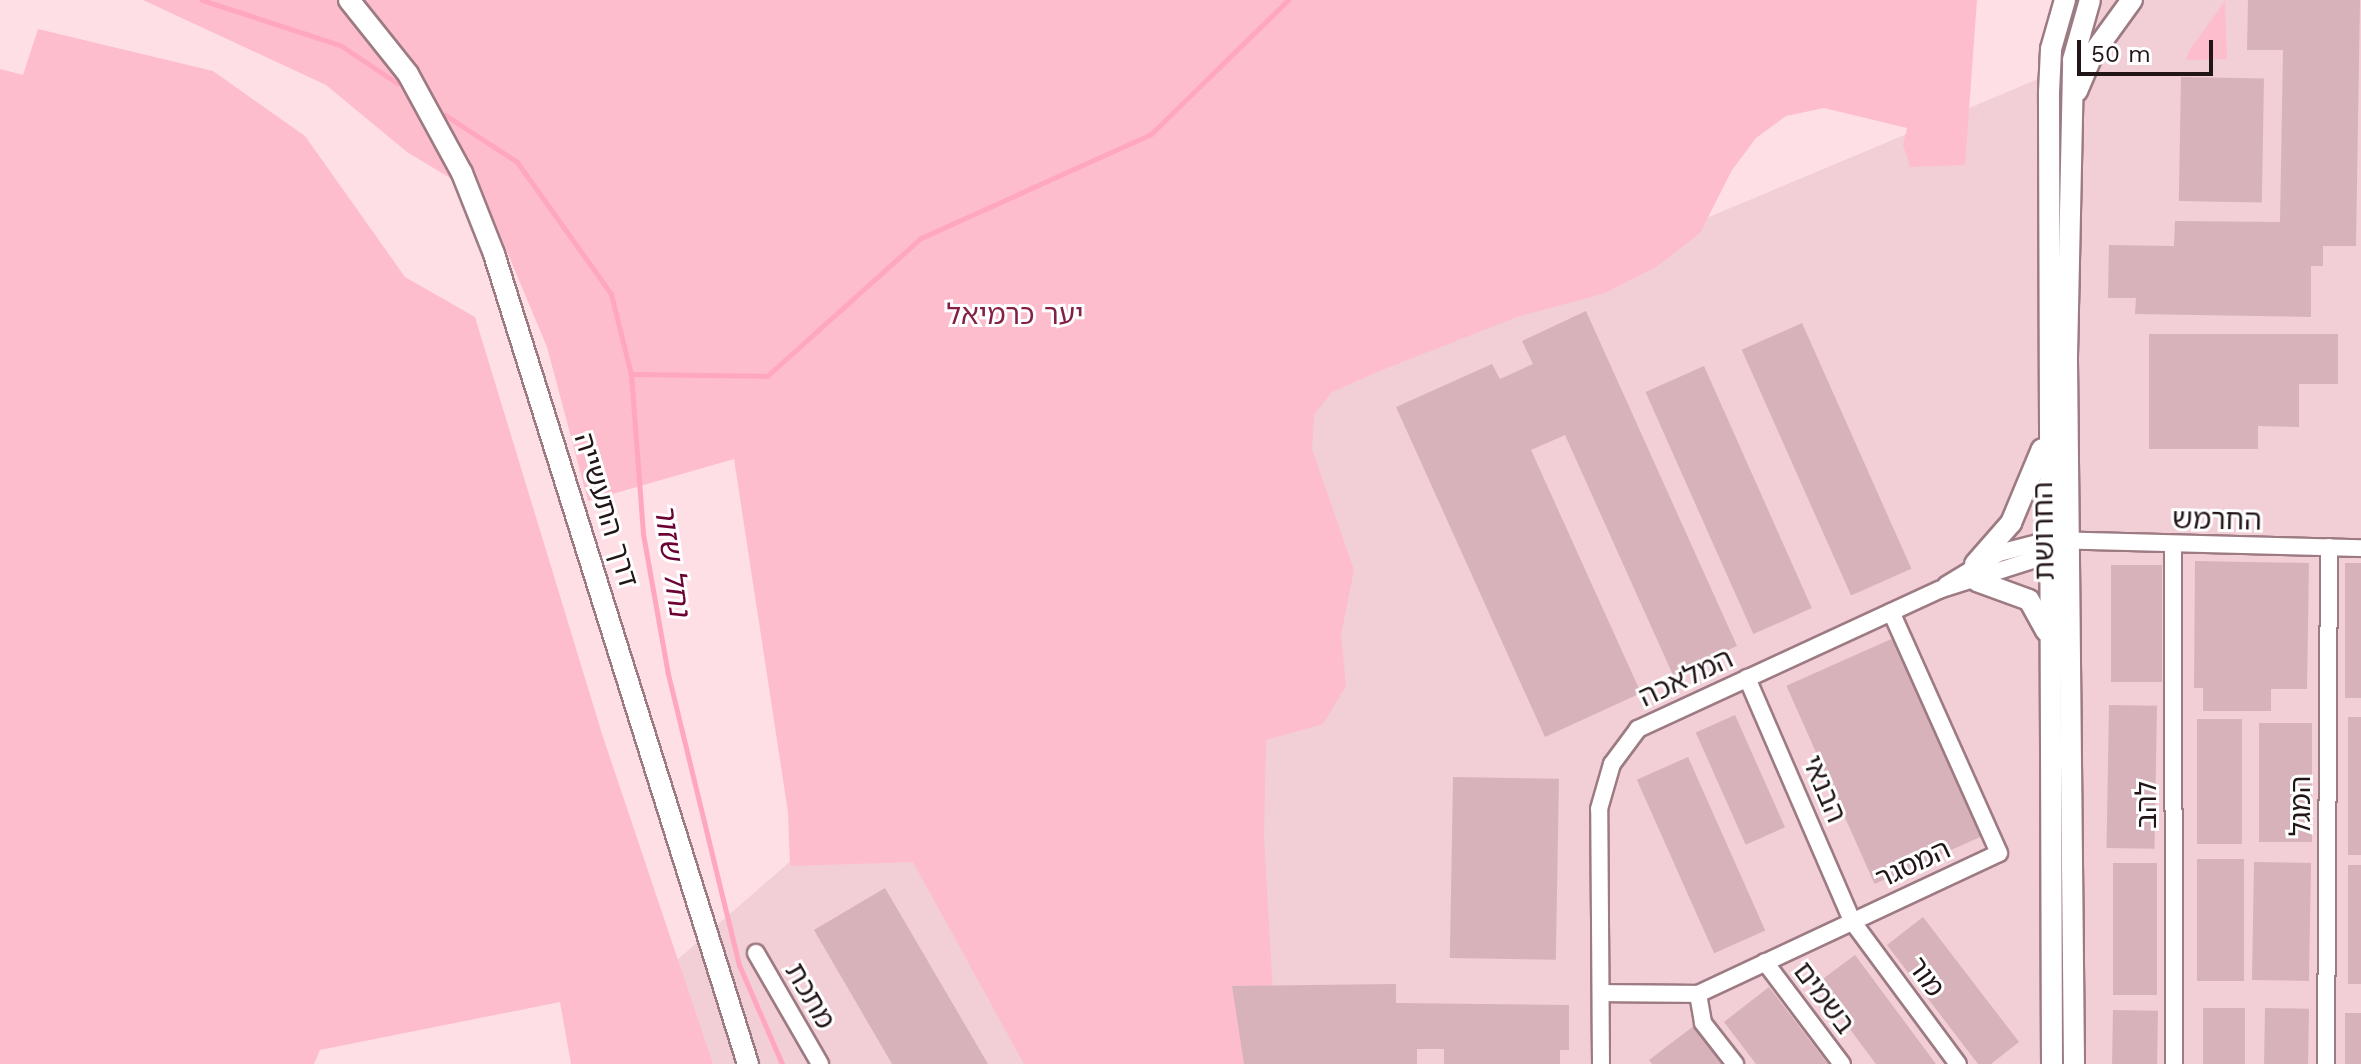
<!DOCTYPE html>
<html>
<head>
<meta charset="utf-8">
<style>
  body { margin:0 }
  #map { position:relative; width:2361px; height:1064px; overflow:hidden; background:#fedfe6; font-family:"Work Sans","Noto Sans Hebrew",sans-serif }
  div>[style] { position:absolute }
  .built>* { inset:0; background:#f2ced6 }
  .green>* { inset:0; background:#febdcd }
  .stream>* { height:5px; margin:-2.5px; padding:0 2.5px; transform-origin:2.5px; border-radius:2.5px; background:#ffa7be }
  .building>* { inset:0; background:#d7b2ba; transform-origin:0 0 }
  .roads { filter:drop-shadow(2px 0 #9d7b83) drop-shadow(-2px 0 #9d7b83) drop-shadow(0 2px #9d7b83) drop-shadow(0 -2px #9d7b83) }
  .minor>* { height:16px; margin:-8px; padding:0 8px; transform-origin:8px; border-radius:8px; background:#fff }
  .tertiary>* { height:20px; margin:-10px; padding:0 10px; transform-origin:10px; border-radius:10px; background:#fff }
  span { translate:-50% -50%; white-space:nowrap; text-align:center; line-height:1.15; -webkit-text-stroke:6px #fff; paint-order:stroke }
  .park-label { font-size:28px; color:#842046 }
  .street-label { font-size:28px; color:#221518 }
  .water-label { font-size:30px; color:#6c0133; font-style:italic }
  .scale { position:absolute; left:2077px; top:40px; width:136px; height:36px; box-sizing:border-box; border:4px solid #221518; border-top:0; padding-left:10px; font-size:24px; line-height:28px; white-space:nowrap; color:#221518; -webkit-text-stroke:6px #fff; paint-order:stroke }
</style>
</head>
<body>
<div id="map">
  <div class="built">
    <i style="clip-path:polygon(2079px 0,2361px 0,2361px 1064px,707px 1064px,677px 960px,1363px 362px,2057px 71px)"></i>
  </div>
  <div class="green">
    <i style="clip-path:polygon(143px 0,1977px 0,1965px 165px,1910px 167px,1903px 145px,1907px 128px,1824px 108px,1786px 116px,1756px 138px,1732px 170px,1700px 233px,1656px 267px,1605px 293px,1517px 317px,1382px 370px,1332px 392px,1314px 415px,1312px 449px,1354px 570px,1341px 635px,1346px 686px,1323px 724px,1266px 740px,1264px 837px,1277px 1064px,1024px 1064px,913px 862px,790px 866px,788px 812px,734px 459px,588px 501px,547px 347px,485px 199px,407px 152px,326px 85px)"></i>
    <i style="clip-path:polygon(2225px 1px,2227px 59px,2186px 60px,2189px 51px)"></i>
    <i style="clip-path:polygon(38px 29px,213px 71px,305px 136px,405px 277px,475px 317px,602px 734px,713px 1064px,571px 1064px,560px 1002px,320px 1050px,314px 1064px,0 1064px,0 69px,23px 75px)"></i>
  </div>
  <div class="stream">
    <i style="left:202px;top:0;width:145px;rotate:18.1deg"></i>
    <i style="left:340px;top:45px;width:69px;rotate:33.7deg"></i>
    <i style="left:445px;top:115px;width:86px;rotate:33.1deg"></i>
    <i style="left:517px;top:162px;width:162px;rotate:54.5deg"></i>
    <i style="left:611px;top:294px;width:82px;rotate:76deg"></i>
    <i style="left:631px;top:374px;width:160px;rotate:85.7deg"></i>
    <i style="left:643px;top:534px;width:142px;rotate:79.9deg"></i>
    <i style="left:668px;top:674px;width:300px;rotate:76.3deg"></i>
    <i style="left:739px;top:965px;width:108px;rotate:66.5deg"></i>
    <i style="left:631px;top:374px;width:136px;rotate:0.8deg"></i>
    <i style="left:767px;top:376px;width:207px;rotate:-41.9deg"></i>
    <i style="left:921px;top:238px;width:252px;rotate:-24.3deg"></i>
    <i style="left:1151px;top:134px;width:192px;rotate:-44.4deg"></i>
  </div>
  <div class="building">
    <i style="clip-path:polygon(2248px 0,2360px 0,2356px 246px,2323px 246px,2323px 266px,2311px 266px,2311px 317px,2135px 314px,2136px 298px,2108px 298px,2109px 245px,2174px 246px,2175px 221px,2280px 222px,2283px 50px,2247px 50px)"></i>
    <i style="left:2181px;top:77px;width:83px;height:124px;rotate:1deg"></i>
    <i style="clip-path:polygon(1586px 311px,1737px 646px,1673px 675px,1565px 435px,1531px 450px,1641px 693px,1545px 737px,1396px 407px,1492px 364px,1500px 379px,1533px 364px,1522px 341px)"></i>
    <i style="left:1802px;top:323px;width:269px;height:66px;rotate:66deg"></i>
    <i style="clip-path:polygon(2149px 334px,2338px 334px,2338px 384px,2299px 384px,2299px 427px,2258px 426px,2258px 449px,2149px 449px)"></i>
    <i style="left:1704px;top:366px;width:265px;height:64px;rotate:66deg"></i>
    <i style="clip-path:polygon(2195px 561px,2309px 563px,2307px 689px,2271px 689px,2271px 711px,2203px 711px,2203px 688px,2194px 688px)"></i>
    <i style="left:2345px;top:563px;width:16px;height:135px"></i>
    <i style="left:2111px;top:565px;width:51px;height:117px"></i>
    <i style="left:1896px;top:637px;width:217px;height:120px;rotate:66deg"></i>
    <i style="left:2109px;top:705px;width:48px;height:143px;rotate:1deg"></i>
    <i style="left:1735px;top:715px;width:123px;height:43px;rotate:66deg"></i>
    <i style="left:2348px;top:717px;width:13px;height:138px"></i>
    <i style="left:2197px;top:719px;width:45px;height:125px"></i>
    <i style="left:2259px;top:723px;width:53px;height:119px"></i>
    <i style="left:1688px;top:757px;width:190px;height:56px;rotate:66deg"></i>
    <i style="left:1453px;top:777px;width:106px;height:181px;rotate:1deg"></i>
    <i style="left:2197px;top:859px;width:47px;height:122px"></i>
    <i style="left:2254px;top:862px;width:57px;height:118px;rotate:1deg"></i>
    <i style="left:2113px;top:863px;width:44px;height:132px"></i>
    <i style="left:2348px;top:865px;width:13px;height:119px"></i>
    <i style="clip-path:polygon(885px 888px,988px 1064px,892px 1064px,814px 930px)"></i>
    <i style="clip-path:polygon(1923px 917px,2019px 1042px,1991px 1064px,1978px 1064px,1887px 945px)"></i>
    <i style="clip-path:polygon(1855px 955px,1936px 1064px,1876px 1064px,1816px 984px)"></i>
    <i style="clip-path:polygon(1396px 984px,1396px 1003px,1569px 1005px,1569px 1050px,1560px 1050px,1560px 1064px,1444px 1064px,1444px 1049px,1417px 1049px,1417px 1064px,1244px 1064px,1232px 986px)"></i>
    <i style="clip-path:polygon(1769px 987px,1828px 1064px,1756px 1064px,1724px 1022px)"></i>
    <i style="left:2203px;top:1008px;width:42px;height:56px"></i>
    <i style="left:2265px;top:1008px;width:44px;height:56px;rotate:1deg"></i>
    <i style="left:2113px;top:1010px;width:45px;height:54px;rotate:1deg"></i>
    <i style="left:2345px;top:1013px;width:16px;height:51px"></i>
    <i style="clip-path:polygon(1695px 1025px,1725px 1064px,1652px 1064px,1649px 1060px)"></i>
  </div>
  <div class="roads">
    <div class="minor">
      <i style="left:2173px;top:545px;width:519px;rotate:89.89deg"></i>
      <i style="left:1946px;top:585px;width:62px;rotate:-31.1deg"></i>
      <i style="left:1999px;top:553px;width:52px;rotate:-14.6deg"></i>
      <i style="left:2049px;top:540px;width:312px;rotate:1.5deg"></i>
      <i style="left:1747px;top:678px;width:265px;rotate:66.6deg"></i>
      <i style="left:1852px;top:921px;width:178px;rotate:53.5deg"></i>
      <i style="left:756px;top:953px;width:128px;rotate:60deg"></i>
      <i style="left:1765px;top:962px;width:128px;rotate:53deg"></i>
      <i style="left:1601px;top:993px;width:97px;rotate:0.6deg"></i>
      <i style="left:1698px;top:994px;width:332px;rotate:-25.1deg"></i>
      <i style="left:1999px;top:853px;width:264px;rotate:-114.1deg"></i>
      <i style="left:1698px;top:994px;width:29px;rotate:80deg"></i>
      <i style="left:1703px;top:1023px;width:52px;rotate:52deg"></i>
      <i style="left:1601px;top:1064px;width:255px;rotate:-90.4deg"></i>
      <i style="left:1599px;top:809px;width:47px;rotate:-73.9deg"></i>
      <i style="left:1612px;top:764px;width:44px;rotate:-53.4deg"></i>
      <i style="left:1638px;top:729px;width:332px;rotate:-24.8deg"></i>
      <i style="left:1939px;top:590px;width:125px;rotate:-17.7deg"></i>
      <i style="left:2326px;top:1064px;width:517px;rotate:-89.67deg"></i>
    </div>
    <div class="tertiary">
      <i style="left:349px;top:0;width:95px;rotate:51.4deg"></i>
      <i style="left:408px;top:74px;width:113px;rotate:61.4deg"></i>
      <i style="left:462px;top:173px;width:87px;rotate:68.4deg"></i>
      <i style="left:494px;top:254px;width:849px;rotate:72.59deg"></i>
      <i style="left:2077px;top:91px;width:39px;rotate:-67deg"></i>
      <i style="left:2092px;top:55px;width:68px;rotate:-54deg"></i>
      <i style="left:1975px;top:564px;width:55px;rotate:-48.7deg"></i>
      <i style="left:2011px;top:523px;width:80px;rotate:-67.3deg"></i>
      <i style="left:1977px;top:581px;width:55px;rotate:20.1deg"></i>
      <i style="left:2029px;top:600px;width:35px;rotate:61deg"></i>
      <i style="left:2052px;top:1064px;width:972px;rotate:-90.18deg"></i>
      <i style="left:2049px;top:92px;width:43px;rotate:-87.3deg"></i>
      <i style="left:2051px;top:49px;width:51px;rotate:-74.1deg"></i>
      <i style="left:2074px;top:1064px;width:708px;rotate:-90.57deg"></i>
      <i style="left:2067px;top:356px;width:296px;rotate:-88.8deg"></i>
      <i style="left:2073px;top:60px;width:62px;rotate:-74.2deg"></i>
    </div>
  </div>
  <div class="park-label">
    <span style="left:1015px;top:315px">יער כרמיאל</span>
  </div>
  <div class="street-label">
    <span style="left:606px;top:510px;rotate:73deg">דרך התעשייה</span>
    <span style="left:2217px;top:520px;rotate:1deg">החרמש</span>
    <span style="left:2044px;top:531px;rotate:-91deg">החרושת</span>
    <span style="left:1686px;top:678px;rotate:-25deg">המלאכה</span>
    <span style="left:1824px;top:789px;rotate:67deg">הבנאי</span>
    <span style="left:2147px;top:805px;rotate:-90deg">להב</span>
    <span style="left:2301px;top:806px;rotate:-90deg">המגל</span>
    <span style="left:1913px;top:864px;rotate:-25deg">המסגר</span>
    <span style="left:1926px;top:977px;rotate:54deg">מור</span>
    <span style="left:810px;top:996px;rotate:60deg">מתכת</span>
    <span style="left:1824px;top:998px;rotate:53deg">בשמים</span>
  </div>
  <div class="water-label">
    <span style="left:672px;top:560px;rotate:82deg">נחל שזור</span>
  </div>
  <div class="scale">50 m</div>
</div>
</body>
</html>
